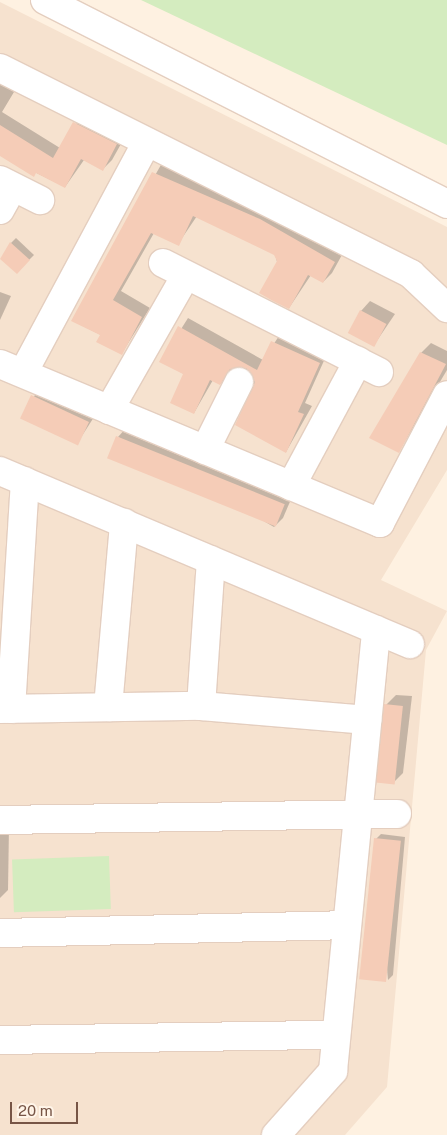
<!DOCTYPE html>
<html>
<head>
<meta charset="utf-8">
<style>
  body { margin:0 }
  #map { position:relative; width:447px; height:1135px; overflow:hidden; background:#fef1e1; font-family:"Public Sans",sans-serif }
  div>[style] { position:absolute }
  .residential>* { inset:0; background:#f6e2cf }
  .green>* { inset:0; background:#d4ecbf; transform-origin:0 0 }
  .shadow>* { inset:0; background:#0003 }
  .building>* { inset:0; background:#f5ccb7; transform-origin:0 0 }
  .roads { filter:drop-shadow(1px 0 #e4cebf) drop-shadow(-1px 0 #e4cebf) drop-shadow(0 1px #e4cebf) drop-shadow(0 -1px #e4cebf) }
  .street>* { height:28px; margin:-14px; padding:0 14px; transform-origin:14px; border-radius:14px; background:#fff }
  span { translate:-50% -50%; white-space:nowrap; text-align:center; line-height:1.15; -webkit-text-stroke:4px #fff5e9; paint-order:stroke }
  .scale { position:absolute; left:10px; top:1102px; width:68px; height:22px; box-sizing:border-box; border:2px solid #775546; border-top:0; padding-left:6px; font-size:15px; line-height:18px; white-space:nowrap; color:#775546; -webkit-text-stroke:4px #fff5e9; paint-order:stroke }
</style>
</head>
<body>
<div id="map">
  <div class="residential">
    <i style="clip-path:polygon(0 2px,447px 227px,447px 470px,381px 580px,447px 611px,426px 650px,387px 1087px,345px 1135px,0 1135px)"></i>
  </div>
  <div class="green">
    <i style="clip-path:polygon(141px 0,447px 0,447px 145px)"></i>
    <i style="left:109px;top:856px;width:53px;height:97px;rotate:88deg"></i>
  </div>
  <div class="shadow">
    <i style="clip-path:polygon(0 77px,17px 87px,2px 112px,60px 148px,83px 114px,126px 135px,112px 160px,103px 169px,84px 160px,65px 187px,0 155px)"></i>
    <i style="clip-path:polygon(162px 163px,343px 253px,332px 273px,323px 282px,311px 275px,289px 308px,275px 254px,197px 216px,178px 244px,154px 233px,121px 291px,150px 308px,122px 353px,101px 335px,73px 321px)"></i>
    <i style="clip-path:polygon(16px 238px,34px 255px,17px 272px,11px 243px)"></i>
    <i style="clip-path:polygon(0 292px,11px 296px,0 320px)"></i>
    <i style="clip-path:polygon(370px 301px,395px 314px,374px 345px,361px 311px)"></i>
    <i style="clip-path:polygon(188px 318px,263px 360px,281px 333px,327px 354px,305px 403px,312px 406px,286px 452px,254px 389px,253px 372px,238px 365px,220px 384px,213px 380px,194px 413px,184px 374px,161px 361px)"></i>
    <i style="clip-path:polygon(431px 343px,447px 351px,447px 370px,399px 451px,421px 353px)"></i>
    <i style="clip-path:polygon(39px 388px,96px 414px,78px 442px,22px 418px)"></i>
    <i style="clip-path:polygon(126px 428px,292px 497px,283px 518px,274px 527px,118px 437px)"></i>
    <i style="clip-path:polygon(396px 695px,412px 696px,403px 773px,393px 783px,386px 705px)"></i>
    <i style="clip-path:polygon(0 826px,9px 826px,8px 890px,0 898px)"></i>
    <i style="clip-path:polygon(381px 834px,405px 837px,393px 975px,388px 980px,376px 839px)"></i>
  </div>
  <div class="building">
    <i style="clip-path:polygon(73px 122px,117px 144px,103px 171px,81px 159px,65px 188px,36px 173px,34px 177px,0 156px,0 125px,53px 158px)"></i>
    <i style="clip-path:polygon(152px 172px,260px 219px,335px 262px,323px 283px,308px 275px,289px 309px,273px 301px,259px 293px,277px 261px,274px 255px,193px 216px,179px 246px,151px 233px,113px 300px,142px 317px,122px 355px,96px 342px,100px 335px,71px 321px)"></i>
    <i style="clip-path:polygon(10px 242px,30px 260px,17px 274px,0 259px)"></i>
    <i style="left:360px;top:310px;width:30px;height:26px;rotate:28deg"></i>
    <i style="clip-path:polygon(178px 326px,257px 370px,271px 341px,320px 363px,298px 412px,304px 414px,286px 453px,235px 425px,255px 382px,246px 368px,230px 369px,220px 385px,210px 380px,194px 414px,170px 403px,183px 374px,159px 362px)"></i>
    <i style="clip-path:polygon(420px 352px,446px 364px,399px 453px,369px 438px)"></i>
    <i style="left:31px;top:395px;width:64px;height:26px;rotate:25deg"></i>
    <i style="left:116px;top:436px;width:182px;height:24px;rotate:22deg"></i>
    <i style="left:384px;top:704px;width:19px;height:79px;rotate:6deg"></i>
    <i style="left:374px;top:838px;width:27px;height:142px;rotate:6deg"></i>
  </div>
  <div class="roads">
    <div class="street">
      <i style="left:45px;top:0;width:451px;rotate:26.9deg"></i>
      <i style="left:0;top:68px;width:460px;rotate:26.6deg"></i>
      <i style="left:411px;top:274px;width:50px;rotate:43.4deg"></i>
      <i style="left:0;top:180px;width:45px;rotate:26.6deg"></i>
      <i style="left:0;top:210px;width:26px;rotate:-61deg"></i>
      <i style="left:163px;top:263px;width:242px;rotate:26.8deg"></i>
      <i style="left:0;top:364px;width:412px;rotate:22.7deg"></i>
      <i style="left:380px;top:523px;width:144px;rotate:-62.4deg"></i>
      <i style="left:23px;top:373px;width:262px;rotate:-61.8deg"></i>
      <i style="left:109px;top:410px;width:155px;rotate:-60.3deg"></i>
      <i style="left:205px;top:450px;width:76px;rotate:-63.4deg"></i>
      <i style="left:0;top:471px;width:445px;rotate:22.9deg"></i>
      <i style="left:291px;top:486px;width:142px;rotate:-61.8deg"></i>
      <i style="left:201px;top:706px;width:146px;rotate:-86.1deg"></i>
      <i style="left:108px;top:707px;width:185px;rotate:-85deg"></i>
      <i style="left:0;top:709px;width:201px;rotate:-0.9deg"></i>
      <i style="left:201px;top:706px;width:167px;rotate:4.8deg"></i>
      <i style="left:11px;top:709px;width:228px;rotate:-86.5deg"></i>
      <i style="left:0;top:820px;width:397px;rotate:-0.9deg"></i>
      <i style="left:0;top:933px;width:347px;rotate:-1.3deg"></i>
      <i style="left:0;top:1040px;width:336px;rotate:-0.9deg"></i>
      <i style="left:276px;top:1135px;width:86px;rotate:-48.3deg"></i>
      <i style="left:333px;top:1071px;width:443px;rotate:-84.4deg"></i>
    </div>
  </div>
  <div class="scale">20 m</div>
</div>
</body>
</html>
